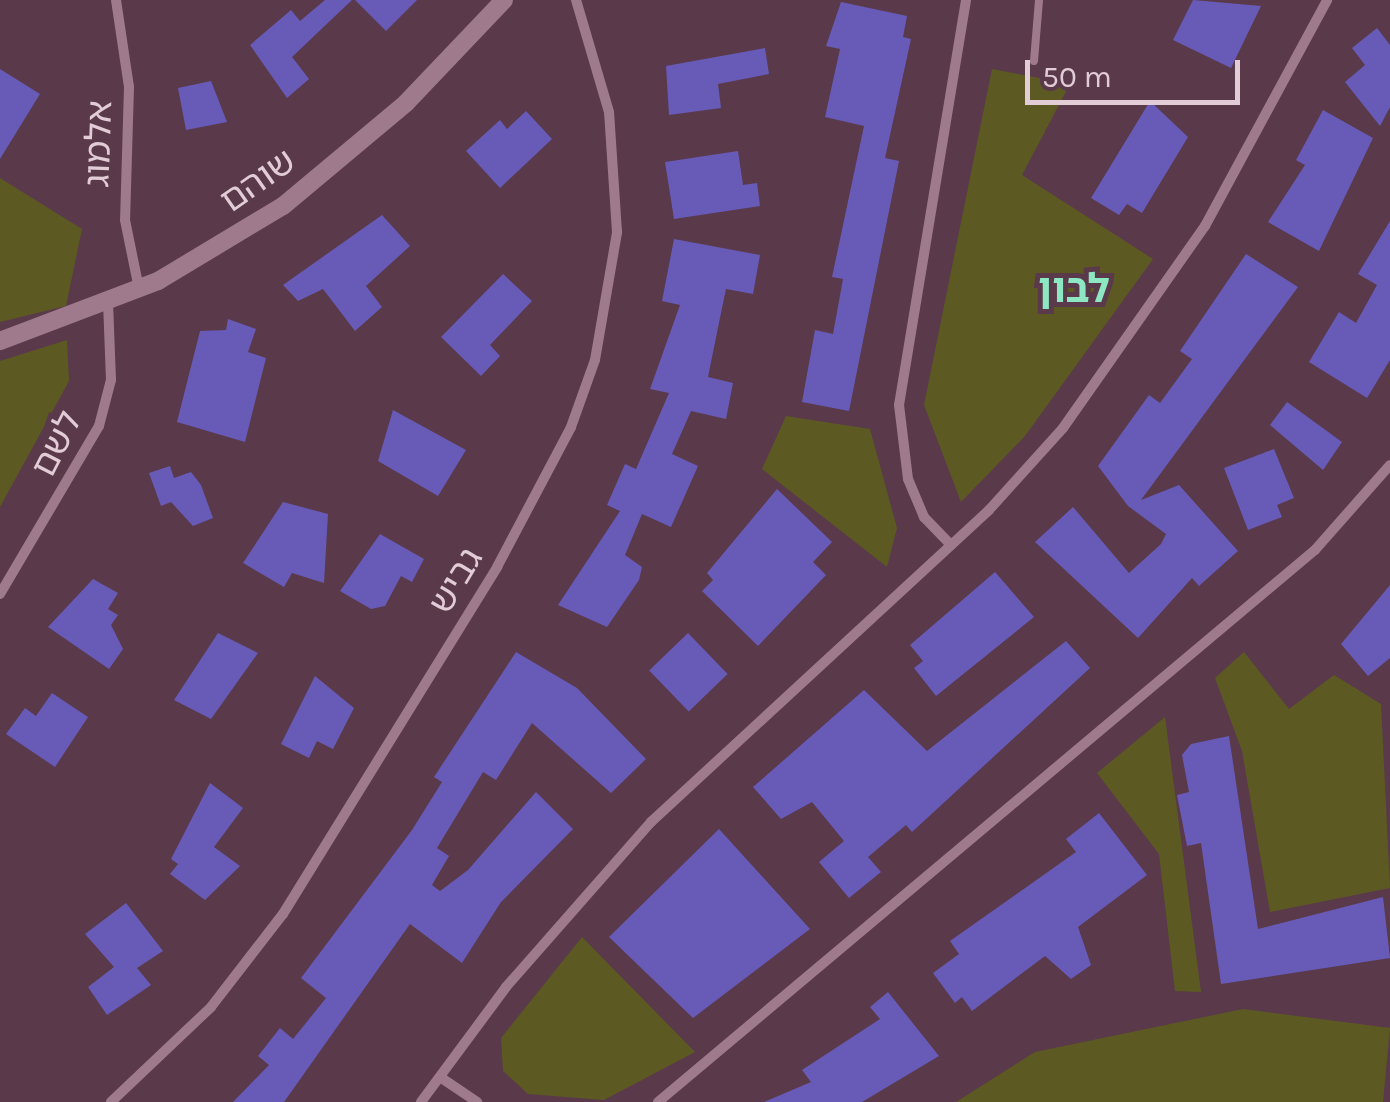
<!DOCTYPE html>
<html>
<head>
<meta charset="utf-8">
<style>
  body { margin:0 }
  #map { position:relative; width:1390px; height:1102px; overflow:hidden; background:#5a394b; font-family:Karla,"Noto Sans Hebrew",sans-serif }
  div>[style] { position:absolute }
  .green>* { inset:0; background:#5c5a22 }
  .building>* { inset:0; background:#675bb7; transform-origin:0 0 }
  .service>* { height:8px; margin:-4px; padding:0 4px; transform-origin:4px; border-radius:4px; background:#9f7a8d }
  .minor>* { height:10px; margin:-5px; padding:0 5px; transform-origin:5px; border-radius:5px; background:#9f7a8d }
  .tertiary>* { height:18px; margin:-9px; padding:0 9px; transform-origin:9px; border-radius:9px; background:#9f7a8d }
  span { translate:-50% -50%; white-space:nowrap; text-align:center; line-height:1.15; -webkit-text-stroke:10px #5a394b; paint-order:stroke }
  .street-label { font-size:35px; color:#e2cdd7 }
  .quarter-label { font-size:40px; color:#8ee7c3; font-weight:700 }
  .scale { position:absolute; left:1025px; top:60px; width:215px; height:45px; box-sizing:border-box; border:5px solid #e2cdd7; border-top:0; padding-left:12px; font-size:30px; line-height:35px; white-space:nowrap; color:#e2cdd7; -webkit-text-stroke:8px #5a394b; paint-order:stroke }
</style>
</head>
<body>
<div id="map">
  <div class="green">
    <i style="clip-path:polygon(992px 69px,1070px 84px,1022px 175px,1153px 259px,1025px 436px,961px 502px,924px 405px)"></i>
    <i style="clip-path:polygon(0 178px,82px 229px,66px 306px,0 322px)"></i>
    <i style="clip-path:polygon(67px 340px,69px 381px,0 507px,0 361px)"></i>
    <i style="clip-path:polygon(786px 416px,870px 429px,897px 528px,887px 567px,762px 469px)"></i>
    <i style="clip-path:polygon(1244px 652px,1289px 709px,1334px 675px,1381px 704px,1390px 888px,1270px 912px,1242px 751px,1215px 678px)"></i>
    <i style="clip-path:polygon(1165px 717px,1201px 992px,1175px 991px,1159px 854px,1097px 773px)"></i>
    <i style="clip-path:polygon(582px 937px,695px 1052px,604px 1100px,528px 1094px,503px 1071px,501px 1038px)"></i>
    <i style="clip-path:polygon(1243px 1009px,1390px 1028px,1383px 1102px,956px 1102px,1035px 1052px)"></i>
  </div>
  <div class="building">
    <i style="clip-path:polygon(325px 0,352px 0,292px 57px,309px 79px,287px 98px,250px 45px,291px 10px,300px 21px)"></i>
    <i style="clip-path:polygon(355px 0,417px 0,386px 31px)"></i>
    <i style="clip-path:polygon(1193px 0,1261px 6px,1231px 68px,1173px 40px)"></i>
    <i style="clip-path:polygon(841px 2px,907px 16px,903px 37px,911px 39px,885px 158px,899px 161px,849px 411px,802px 402px,815px 330px,833px 334px,843px 279px,832px 277px,864px 126px,825px 117px,840px 49px,826px 46px)"></i>
    <i style="clip-path:polygon(1377px 28px,1390px 45px,1390px 107px,1380px 126px,1345px 82px,1365px 65px,1352px 48px)"></i>
    <i style="clip-path:polygon(765px 48px,769px 74px,718px 84px,721px 108px,669px 115px,666px 66px)"></i>
    <i style="clip-path:polygon(0 69px,40px 94px,0 159px)"></i>
    <i style="clip-path:polygon(211px 81px,227px 122px,186px 130px,178px 88px)"></i>
    <i style="clip-path:polygon(1150px 101px,1188px 137px,1142px 213px,1127px 204px,1119px 215px,1091px 198px)"></i>
    <i style="clip-path:polygon(1323px 110px,1373px 138px,1319px 251px,1268px 222px,1305px 165px,1296px 160px)"></i>
    <i style="clip-path:polygon(526px 111px,552px 139px,500px 188px,466px 151px,500px 120px,507px 129px)"></i>
    <i style="clip-path:polygon(738px 151px,743px 185px,757px 183px,760px 206px,674px 219px,665px 162px)"></i>
    <i style="clip-path:polygon(382px 215px,410px 246px,366px 286px,382px 307px,355px 331px,323px 289px,298px 301px,283px 285px)"></i>
    <i style="clip-path:polygon(1390px 221px,1390px 360px,1367px 398px,1309px 362px,1339px 312px,1356px 323px,1377px 285px,1358px 274px)"></i>
    <i style="clip-path:polygon(674px 239px,760px 255px,753px 294px,726px 289px,721px 313px,708px 377px,733px 383px,726px 419px,691px 411px,672px 454px,698px 466px,671px 527px,642px 514px,625px 555px,642px 567px,639px 580px,607px 627px,558px 605px,620px 511px,607px 505px,625px 464px,636px 469px,669px 393px,650px 389px,680px 305px,662px 301px)"></i>
    <i style="clip-path:polygon(1246px 254px,1298px 287px,1141px 500px,1179px 485px,1238px 551px,1199px 586px,1192px 578px,1138px 638px,1035px 542px,1073px 507px,1129px 573px,1161px 544px,1166px 534px,1128px 506px,1098px 466px,1149px 395px,1160px 403px,1192px 359px,1180px 351px)"></i>
    <i style="clip-path:polygon(503px 274px,532px 301px,490px 345px,500px 356px,481px 376px,441px 337px)"></i>
    <i style="clip-path:polygon(228px 319px,256px 329px,248px 352px,266px 358px,245px 442px,177px 422px,200px 331px,226px 330px)"></i>
    <i style="clip-path:polygon(1287px 402px,1342px 442px,1323px 470px,1270px 425px)"></i>
    <i style="clip-path:polygon(393px 410px,466px 450px,438px 496px,378px 461px)"></i>
    <i style="clip-path:polygon(1274px 449px,1294px 498px,1277px 505px,1282px 517px,1248px 530px,1224px 468px)"></i>
    <i style="clip-path:polygon(170px 466px,174px 478px,191px 472px,201px 485px,213px 518px,193px 526px,171px 502px,161px 506px,149px 473px)"></i>
    <i style="clip-path:polygon(777px 489px,832px 542px,813px 562px,826px 575px,758px 646px,702px 591px,713px 580px,707px 573px)"></i>
    <i style="clip-path:polygon(283px 502px,328px 514px,324px 583px,292px 573px,284px 587px,243px 563px)"></i>
    <i style="clip-path:polygon(380px 534px,424px 559px,412px 582px,401px 576px,385px 606px,371px 609px,340px 591px)"></i>
    <i style="clip-path:polygon(995px 572px,1034px 617px,936px 696px,914px 668px,923px 661px,910px 645px)"></i>
    <i style="clip-path:polygon(93px 579px,118px 593px,108px 609px,118px 615px,111px 625px,123px 649px,109px 669px,48px 627px)"></i>
    <i style="clip-path:polygon(1390px 585px,1390px 658px,1368px 676px,1341px 644px)"></i>
    <i style="clip-path:polygon(218px 633px,258px 653px,211px 719px,174px 700px)"></i>
    <i style="left:688px;top:633px;width:57px;height:54px;rotate:46deg"></i>
    <i style="clip-path:polygon(1066px 641px,1090px 668px,912px 832px,906px 825px,868px 857px,881px 872px,849px 898px,819px 862px,844px 841px,812px 802px,781px 819px,753px 787px,864px 690px,927px 751px)"></i>
    <i style="clip-path:polygon(516px 652px,577px 688px,646px 759px,611px 793px,532px 723px,496px 780px,483px 772px,437px 848px,449px 856px,432px 885px,440px 891px,468px 870px,536px 792px,573px 829px,501px 902px,462px 963px,410px 924px,284px 1102px,233px 1102px,269px 1065px,258px 1056px,280px 1028px,293px 1039px,326px 998px,301px 978px,412px 830px,442px 782px,434px 777px)"></i>
    <i style="clip-path:polygon(315px 676px,354px 708px,333px 749px,317px 741px,309px 758px,281px 744px)"></i>
    <i style="clip-path:polygon(52px 693px,88px 717px,55px 767px,6px 734px,25px 708px,36px 716px)"></i>
    <i style="clip-path:polygon(1229px 736px,1258px 929px,1383px 897px,1390px 958px,1221px 984px,1201px 843px,1187px 846px,1177px 795px,1189px 792px,1182px 755px,1191px 744px)"></i>
    <i style="clip-path:polygon(210px 783px,243px 808px,214px 847px,240px 866px,205px 900px,170px 874px,178px 864px,171px 859px)"></i>
    <i style="clip-path:polygon(1099px 813px,1147px 875px,1078px 927px,1091px 965px,1071px 979px,1045px 956px,972px 1011px,962px 997px,955px 1003px,933px 973px,959px 954px,950px 941px,1076px 852px,1066px 839px)"></i>
    <i style="clip-path:polygon(719px 829px,810px 929px,693px 1018px,609px 937px)"></i>
    <i style="clip-path:polygon(126px 903px,163px 951px,137px 968px,151px 985px,107px 1015px,88px 987px,114px 967px,85px 934px)"></i>
    <i style="clip-path:polygon(888px 992px,939px 1056px,862px 1102px,764px 1102px,811px 1082px,802px 1070px,880px 1019px,870px 1007px)"></i>
  </div>
  <div class="service">
    <i style="left:1034px;top:61px;width:61px;rotate:-85.3deg"></i>
  </div>
  <div class="minor">
    <i style="left:116px;top:0;width:88px;rotate:81.5deg"></i>
    <i style="left:129px;top:87px;width:133px;rotate:91.7deg"></i>
    <i style="left:125px;top:220px;width:70px;rotate:78.5deg"></i>
    <i style="left:951px;top:545px;width:39px;rotate:-134deg"></i>
    <i style="left:924px;top:517px;width:41px;rotate:-112.8deg"></i>
    <i style="left:908px;top:479px;width:75px;rotate:-96.9deg"></i>
    <i style="left:899px;top:405px;width:411px;rotate:-80.6deg"></i>
    <i style="left:0;top:594px;width:195px;rotate:-59.5deg"></i>
    <i style="left:99px;top:426px;width:48px;rotate:-75.4deg"></i>
    <i style="left:111px;top:380px;width:77px;rotate:-92.2deg"></i>
    <i style="left:440px;top:1077px;width:45px;rotate:34deg"></i>
    <i style="left:111px;top:1102px;width:138px;rotate:-43.5deg"></i>
    <i style="left:211px;top:1007px;width:118px;rotate:-52.3deg"></i>
    <i style="left:283px;top:914px;width:408px;rotate:-58.3deg"></i>
    <i style="left:497px;top:567px;width:158px;rotate:-62.1deg"></i>
    <i style="left:571px;top:427px;width:71px;rotate:-70.3deg"></i>
    <i style="left:595px;top:360px;width:130px;rotate:-80.2deg"></i>
    <i style="left:617px;top:232px;width:120px;rotate:-93.8deg"></i>
    <i style="left:609px;top:112px;width:117px;rotate:-106.4deg"></i>
    <i style="left:421px;top:1102px;width:143px;rotate:-53.5deg"></i>
    <i style="left:506px;top:987px;width:220px;rotate:-48.7deg"></i>
    <i style="left:651px;top:822px;width:460px;rotate:-42.7deg"></i>
    <i style="left:989px;top:510px;width:110px;rotate:-47.9deg"></i>
    <i style="left:1063px;top:428px;width:247px;rotate:-54.9deg"></i>
    <i style="left:1205px;top:226px;width:257px;rotate:-61.6deg"></i>
    <i style="left:658px;top:1102px;width:858px;rotate:-40.04deg"></i>
    <i style="left:1315px;top:550px;width:113px;rotate:-48.6deg"></i>
  </div>
  <div class="tertiary">
    <i style="left:0;top:341px;width:169px;rotate:-20.8deg"></i>
    <i style="left:158px;top:281px;width:146px;rotate:-31deg"></i>
    <i style="left:283px;top:206px;width:160px;rotate:-39.9deg"></i>
    <i style="left:406px;top:103px;width:142px;rotate:-46.4deg"></i>
  </div>
  <div class="street-label">
    <span style="left:99px;top:144px;rotate:-88deg">אלמוג</span>
    <span style="left:258px;top:181px;rotate:-35deg">שוהם</span>
    <span style="left:57px;top:444px;rotate:-63deg">לשם</span>
    <span style="left:456px;top:581px;rotate:-59deg">גביש</span>
  </div>
  <div class="quarter-label">
    <span style="left:1074px;top:289px">לבון</span>
  </div>
  <div class="scale">50 m</div>
</div>
</body>
</html>
